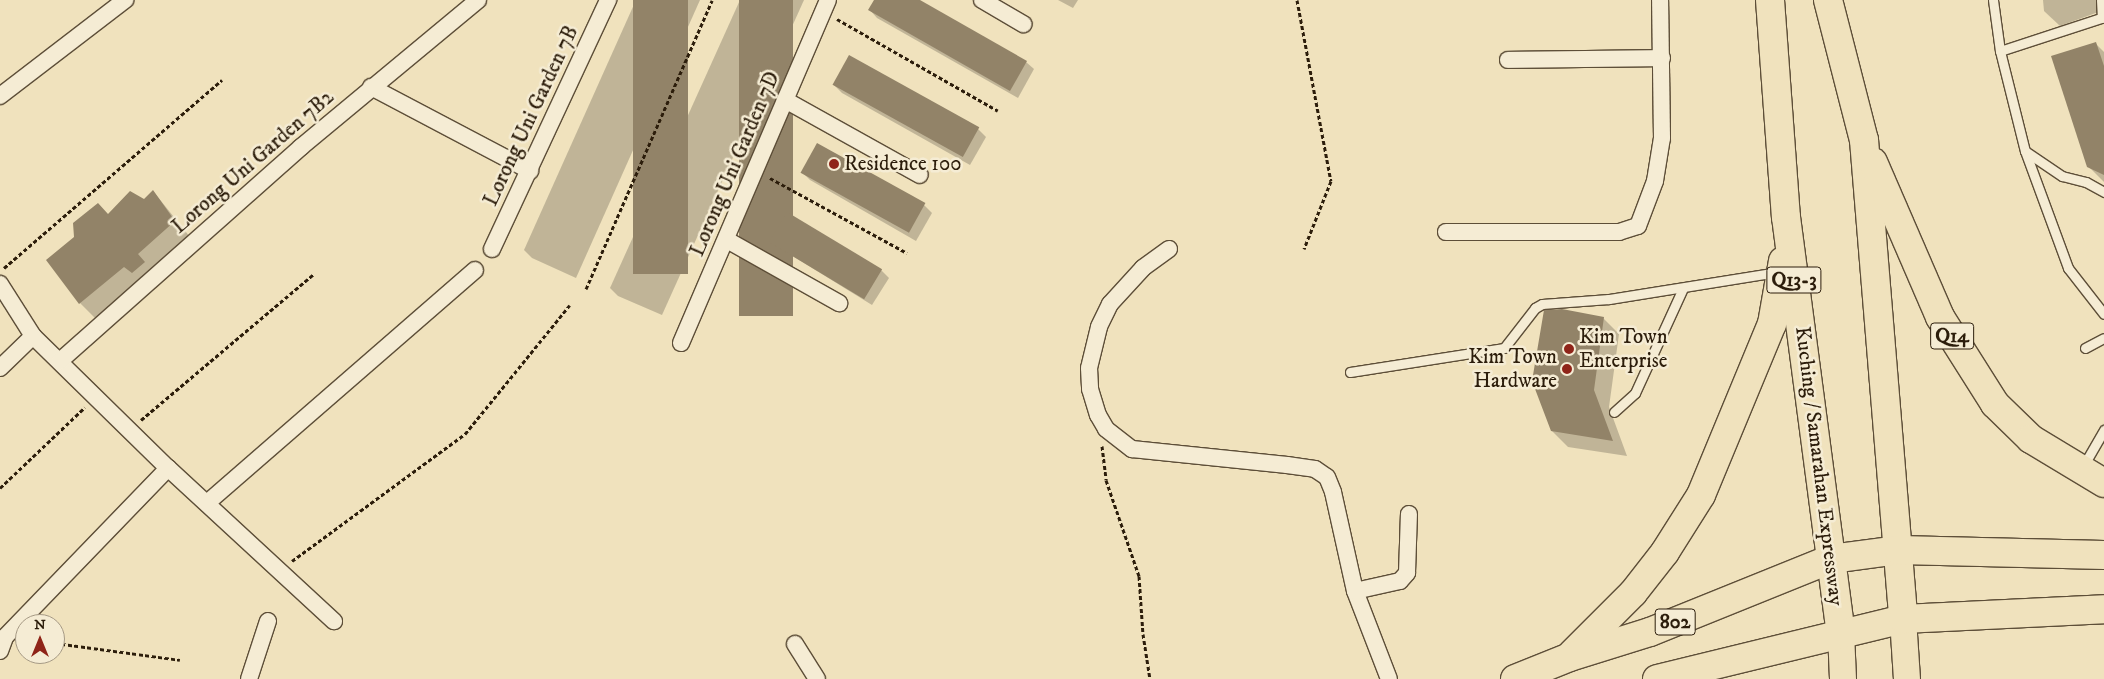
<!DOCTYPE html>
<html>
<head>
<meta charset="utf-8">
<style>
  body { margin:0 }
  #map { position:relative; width:2104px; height:679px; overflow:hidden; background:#f0e2bd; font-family:"IM FELL DW Pica",serif }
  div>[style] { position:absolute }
  .shadow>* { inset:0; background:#0003 }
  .building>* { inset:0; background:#928368; transform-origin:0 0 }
  .path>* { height:3px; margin-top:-1.5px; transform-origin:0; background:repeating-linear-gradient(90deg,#2c1d0b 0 4px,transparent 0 6.5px) }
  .roads { filter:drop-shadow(1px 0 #5d4e38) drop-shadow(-1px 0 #5d4e38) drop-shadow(0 1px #5d4e38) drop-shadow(0 -1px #5d4e38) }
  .lane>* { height:9px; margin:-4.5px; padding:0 4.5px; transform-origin:4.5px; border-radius:4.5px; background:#f5ecd4 }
  .street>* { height:16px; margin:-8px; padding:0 8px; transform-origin:8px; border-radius:8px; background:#f5ecd4 }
  .primary>* { height:26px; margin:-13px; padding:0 13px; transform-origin:13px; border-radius:13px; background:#f0e2bd }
  .highway>* { height:28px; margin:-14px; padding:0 14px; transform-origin:14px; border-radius:14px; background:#f0e2bd }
  .dots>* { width:14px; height:14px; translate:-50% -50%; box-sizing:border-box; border:2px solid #f5ecd4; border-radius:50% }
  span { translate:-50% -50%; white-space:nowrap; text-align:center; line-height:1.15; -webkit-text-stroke:5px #f5ecd4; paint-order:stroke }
  .shield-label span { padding:1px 4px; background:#f5ecd4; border:1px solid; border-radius:4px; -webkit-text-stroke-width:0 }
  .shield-label { font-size:20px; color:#2c1d0b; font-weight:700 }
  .street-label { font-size:21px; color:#2c1d0b }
  .poi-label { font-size:21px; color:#2c1d0b }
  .left { translate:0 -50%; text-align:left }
  .right { translate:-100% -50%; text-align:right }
  .north { position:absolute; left:15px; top:614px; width:50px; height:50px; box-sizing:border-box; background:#f5ecd4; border:1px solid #a59984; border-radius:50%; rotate:0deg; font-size:14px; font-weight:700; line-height:20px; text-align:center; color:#2c1d0b }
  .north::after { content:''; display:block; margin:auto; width:18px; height:22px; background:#8f2418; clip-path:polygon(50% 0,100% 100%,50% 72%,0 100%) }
</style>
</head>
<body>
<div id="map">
  <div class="shadow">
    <i style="clip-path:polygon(636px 0,700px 0,576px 278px,532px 258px,524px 250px)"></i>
    <i style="clip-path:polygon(740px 0,804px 0,662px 315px,618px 296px,610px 288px)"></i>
    <i style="clip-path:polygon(875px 0,917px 0,1026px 62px,1034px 69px,1018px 98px,877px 18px,870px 10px)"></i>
    <i style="clip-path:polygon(1058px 0,1078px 0,1073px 8px)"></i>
    <i style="clip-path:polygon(2043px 0,2104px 0,2104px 10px,2060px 26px,2044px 11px)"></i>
    <i style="clip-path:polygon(2096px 44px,2104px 52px,2104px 182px,2088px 166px)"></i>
    <i style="clip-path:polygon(834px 85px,978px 129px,986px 137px,970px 165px,842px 93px)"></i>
    <i style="clip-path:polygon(802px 172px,924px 205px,932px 213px,916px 241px,810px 180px)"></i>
    <i style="clip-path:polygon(153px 191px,190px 237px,95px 318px,80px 303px,108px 215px,144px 201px)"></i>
    <i style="clip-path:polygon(770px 242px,881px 270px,889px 278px,872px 305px)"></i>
    <i style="clip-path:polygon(1603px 318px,1619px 334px,1609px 407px,1627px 456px,1568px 447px,1552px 431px)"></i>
  </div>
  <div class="building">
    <i style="left:633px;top:0;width:55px;height:274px"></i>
    <i style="left:739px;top:0;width:54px;height:316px"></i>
    <i style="clip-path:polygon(874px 0,920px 0,1027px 61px,1010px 91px,868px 10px)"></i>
    <i style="clip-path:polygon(2096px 42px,2104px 66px,2104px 175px,2087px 167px,2051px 56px)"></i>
    <i style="left:849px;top:55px;width:149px;height:34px;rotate:29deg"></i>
    <i style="left:817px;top:143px;width:124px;height:34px;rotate:29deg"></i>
    <i style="clip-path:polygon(153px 190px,175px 221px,138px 254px,145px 262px,132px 273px,124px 267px,79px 304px,46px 260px,74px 237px,73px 223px,98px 203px,108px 214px,130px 191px,144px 199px)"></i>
    <i style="left:787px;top:212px;width:111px;height:35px;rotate:31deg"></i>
    <i style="clip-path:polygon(1562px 309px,1604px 317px,1594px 390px,1613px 441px,1551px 431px,1532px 381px,1544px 310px)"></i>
  </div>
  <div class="path">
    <i style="left:1297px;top:0;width:184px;rotate:79.4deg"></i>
    <i style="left:1331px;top:181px;width:73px;rotate:111.7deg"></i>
    <i style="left:837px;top:19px;width:185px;rotate:29.7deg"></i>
    <i style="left:770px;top:178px;width:156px;rotate:28.7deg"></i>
    <i style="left:4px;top:268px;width:288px;rotate:-40.8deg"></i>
    <i style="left:586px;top:289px;width:315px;rotate:-66.4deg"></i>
    <i style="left:141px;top:420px;width:226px;rotate:-40.2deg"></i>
    <i style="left:1102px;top:446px;width:34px;rotate:83deg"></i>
    <i style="left:1106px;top:480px;width:102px;rotate:71deg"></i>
    <i style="left:1139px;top:576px;width:58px;rotate:86.1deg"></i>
    <i style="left:1143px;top:634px;width:46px;rotate:81.2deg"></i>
    <i style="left:0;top:488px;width:117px;rotate:-43.6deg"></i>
    <i style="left:292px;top:561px;width:215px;rotate:-36.3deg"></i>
    <i style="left:465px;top:434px;width:166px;rotate:-50.9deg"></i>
    <i style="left:55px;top:643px;width:126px;rotate:7.7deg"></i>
  </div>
  <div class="roads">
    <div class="lane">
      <i style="left:1993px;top:0;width:51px;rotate:82.2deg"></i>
      <i style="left:2000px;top:51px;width:103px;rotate:76deg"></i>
      <i style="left:2025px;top:151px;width:45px;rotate:34deg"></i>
      <i style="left:2062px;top:176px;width:25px;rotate:14deg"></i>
      <i style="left:2086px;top:182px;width:21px;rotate:29deg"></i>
      <i style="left:2101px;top:0;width:18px;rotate:87deg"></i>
      <i style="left:2000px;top:51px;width:109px;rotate:-18.1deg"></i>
      <i style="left:2025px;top:151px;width:125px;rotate:69.8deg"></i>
      <i style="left:2068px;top:268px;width:58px;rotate:52deg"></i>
      <i style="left:2085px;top:348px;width:21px;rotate:-28deg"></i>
      <i style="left:1350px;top:372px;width:156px;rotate:-8.9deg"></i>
      <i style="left:1504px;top:348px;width:51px;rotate:-52.2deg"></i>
      <i style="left:1535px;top:308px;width:8px;rotate:-30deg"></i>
      <i style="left:1542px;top:304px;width:67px;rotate:-4.3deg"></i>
      <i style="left:1609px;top:299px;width:170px;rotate:-9.1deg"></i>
      <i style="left:1614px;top:412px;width:28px;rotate:-42deg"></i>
      <i style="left:1635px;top:393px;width:115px;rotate:-65.4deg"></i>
      <i style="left:2082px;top:468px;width:44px;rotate:-59.9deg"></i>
    </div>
    <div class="street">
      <i style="left:982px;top:0;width:48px;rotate:30.3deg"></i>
      <i style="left:1508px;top:60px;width:154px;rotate:-0.7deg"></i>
      <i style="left:371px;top:87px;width:180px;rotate:27.8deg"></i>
      <i style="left:0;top:96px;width:158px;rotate:-37.5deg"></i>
      <i style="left:785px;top:100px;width:154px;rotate:29.1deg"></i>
      <i style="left:1446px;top:232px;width:173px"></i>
      <i style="left:1619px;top:232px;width:20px;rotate:-18deg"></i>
      <i style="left:1638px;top:226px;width:48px;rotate:-69.3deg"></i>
      <i style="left:1655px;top:181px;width:44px;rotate:-80.8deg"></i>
      <i style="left:1662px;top:138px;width:138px;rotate:-90.8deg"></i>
      <i style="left:727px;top:240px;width:129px;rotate:29.4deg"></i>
      <i style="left:492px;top:249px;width:275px;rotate:-65deg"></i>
      <i style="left:1169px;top:249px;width:32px;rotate:144deg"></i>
      <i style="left:1143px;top:268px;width:49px;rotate:132.5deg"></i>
      <i style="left:1110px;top:304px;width:25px;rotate:116deg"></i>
      <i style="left:1099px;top:327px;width:42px;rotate:103.7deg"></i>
      <i style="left:1089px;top:368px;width:21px;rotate:87deg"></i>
      <i style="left:1090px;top:389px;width:27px;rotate:73deg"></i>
      <i style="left:1098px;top:415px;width:16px;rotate:60deg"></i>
      <i style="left:1106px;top:429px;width:33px;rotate:38deg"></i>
      <i style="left:1132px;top:449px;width:156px;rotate:5.9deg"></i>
      <i style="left:1287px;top:465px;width:28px;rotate:8deg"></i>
      <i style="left:1315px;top:469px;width:14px;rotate:34deg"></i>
      <i style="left:1327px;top:477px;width:16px;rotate:68deg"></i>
      <i style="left:1333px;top:492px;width:101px;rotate:77.5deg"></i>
      <i style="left:1355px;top:591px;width:94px;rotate:68.9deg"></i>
      <i style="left:0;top:284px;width:62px;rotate:57.6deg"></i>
      <i style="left:33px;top:336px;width:189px;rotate:44.4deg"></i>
      <i style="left:168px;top:468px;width:226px;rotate:42.7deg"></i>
      <i style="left:681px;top:343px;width:373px;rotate:-66.8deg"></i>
      <i style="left:60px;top:361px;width:322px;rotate:-41.6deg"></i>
      <i style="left:301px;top:147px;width:230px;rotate:-39.7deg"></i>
      <i style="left:0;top:368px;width:46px;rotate:-44.1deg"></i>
      <i style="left:207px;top:503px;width:355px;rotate:-41deg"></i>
      <i style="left:1355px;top:591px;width:46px;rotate:-12.5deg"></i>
      <i style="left:1400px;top:581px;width:11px;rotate:-49deg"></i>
      <i style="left:1407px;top:573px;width:59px;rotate:-88.1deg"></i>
      <i style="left:795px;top:644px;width:41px;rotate:57.8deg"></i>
      <i style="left:0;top:651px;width:15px;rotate:-70deg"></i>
      <i style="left:5px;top:637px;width:235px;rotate:-46deg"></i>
      <i style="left:249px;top:679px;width:61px;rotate:-71.9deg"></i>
    </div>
    <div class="primary">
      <i style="left:1903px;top:619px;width:60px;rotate:86.2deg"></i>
      <i style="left:1841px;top:633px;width:46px;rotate:87.5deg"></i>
    </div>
    <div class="highway">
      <i style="left:1770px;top:0;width:218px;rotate:85.8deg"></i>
      <i style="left:1786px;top:217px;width:420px;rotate:82.5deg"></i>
      <i style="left:1828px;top:0;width:145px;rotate:75.6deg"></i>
      <i style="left:1864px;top:140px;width:481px;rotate:85.3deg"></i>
      <i style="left:1873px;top:162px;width:169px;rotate:66.6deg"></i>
      <i style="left:1940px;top:317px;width:103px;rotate:57.7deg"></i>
      <i style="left:1995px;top:404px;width:50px;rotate:44.2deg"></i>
      <i style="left:2031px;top:439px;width:85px;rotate:31.1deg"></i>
      <i style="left:1572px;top:654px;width:86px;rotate:-45deg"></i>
      <i style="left:1633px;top:593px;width:52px;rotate:-52deg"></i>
      <i style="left:1665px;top:552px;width:67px;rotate:-57.7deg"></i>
      <i style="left:1701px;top:495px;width:185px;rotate:-67.5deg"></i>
      <i style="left:1772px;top:324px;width:64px;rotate:-80.1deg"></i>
      <i style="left:1515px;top:679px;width:59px;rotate:-21.8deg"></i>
      <i style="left:1570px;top:657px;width:84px;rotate:-17.4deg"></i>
      <i style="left:1650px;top:632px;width:195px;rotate:-22deg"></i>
      <i style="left:1831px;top:559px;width:69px;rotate:-7.5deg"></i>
      <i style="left:1899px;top:550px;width:205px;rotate:1.4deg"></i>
      <i style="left:1657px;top:679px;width:253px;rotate:-13.7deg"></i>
      <i style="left:1903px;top:619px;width:201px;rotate:-2.8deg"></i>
    </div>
  </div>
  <div class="dots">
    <i style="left:834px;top:164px;background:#8f2418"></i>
    <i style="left:1569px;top:349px;background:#8f2418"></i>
    <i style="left:1567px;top:369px;background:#8f2418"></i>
  </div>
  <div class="shield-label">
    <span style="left:1794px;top:280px">Q13-3</span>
    <span style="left:1952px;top:336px">Q14</span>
    <span style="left:1675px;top:622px">802</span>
  </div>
  <div class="street-label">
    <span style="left:531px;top:116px;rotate:-65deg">Lorong Uni Garden 7B</span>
    <span style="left:253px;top:162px;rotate:-41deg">Lorong Uni Garden 7B2</span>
    <span style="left:735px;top:164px;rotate:-67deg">Lorong Uni Garden 7D</span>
    <span style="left:1819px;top:466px;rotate:83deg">Kuching / Samarahan Expressway</span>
  </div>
  <div class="poi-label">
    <span class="left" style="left:844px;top:164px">Residence 100</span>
    <span class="left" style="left:1579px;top:349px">Kim Town<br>Enterprise</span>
    <span class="right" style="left:1557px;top:369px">Kim Town<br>Hardware</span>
  </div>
  <div class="north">N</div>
</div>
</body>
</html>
